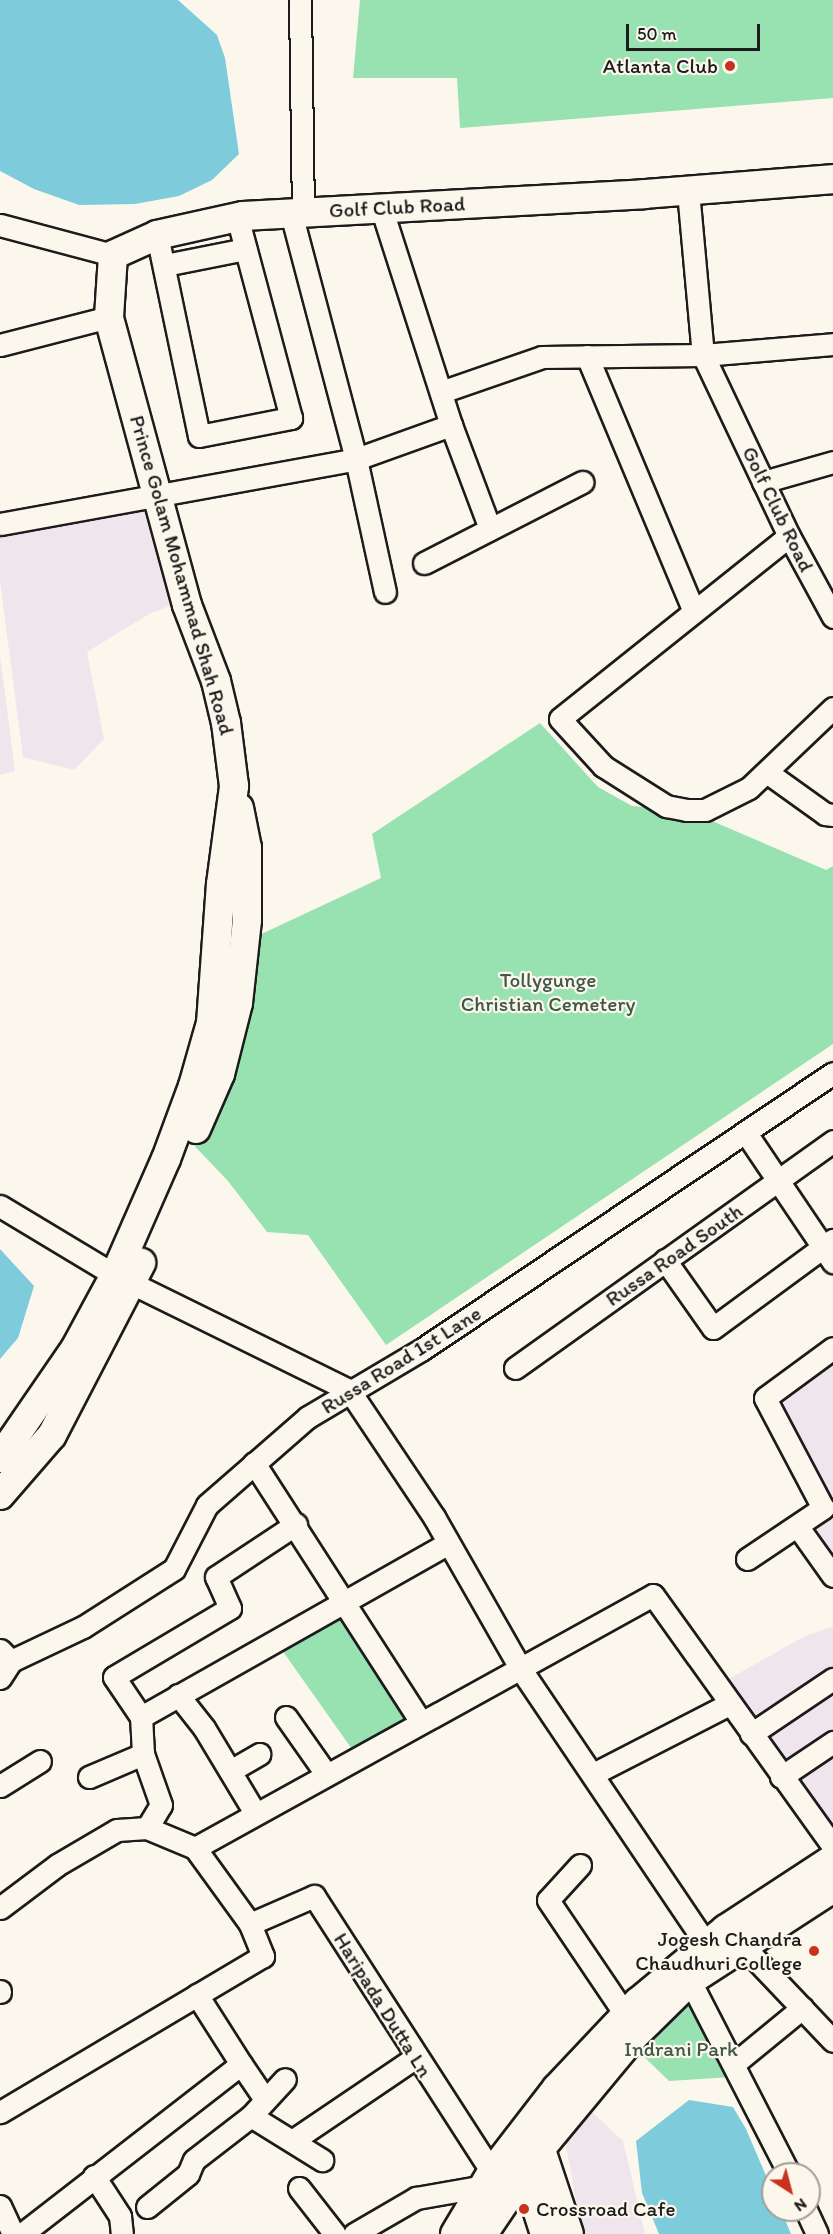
<!DOCTYPE html>
<html>
<head>
<meta charset="utf-8">
<style>
  body { margin:0 }
  #map { position:relative; width:833px; height:2234px; overflow:hidden; background:#fbf7ec; font-family:Itim,sans-serif }
  div>[style] { position:absolute }
  .built>* { inset:0; background:#efe6ed }
  .green>* { inset:0; background:#98e1b0 }
  .water>* { inset:0; background:#7eccdb }
  .roads { filter:drop-shadow(2px 0 #1c1c1c) drop-shadow(-2px 0 #1c1c1c) drop-shadow(0 2px #1c1c1c) drop-shadow(0 -2px #1c1c1c) }
  .street>* { height:21px; margin:-10.5px; padding:0 10.5px; transform-origin:10.5px; border-radius:10.5px; background:#fbf7ec }
  .secondary>* { height:28px; margin:-14px; padding:0 14px; transform-origin:14px; border-radius:14px; background:#fbf7ec }
  .dots>* { width:16px; height:16px; translate:-50% -50%; box-sizing:border-box; border:3px solid #fbf7ec; border-radius:50% }
  span { translate:-50% -50%; white-space:nowrap; text-align:center; line-height:1.15; -webkit-text-stroke:4.5px #fbf7ec; paint-order:stroke }
  .poi-label { font-size:21px; color:#1c1c1c }
  .right { translate:-100% -50%; text-align:right }
  .left { translate:0 -50%; text-align:left }
  .street-label { font-size:21px; color:#1c1c1c }
  .park-label { font-size:21px; color:#415748 }
  .north { position:absolute; left:761px; top:2162px; width:60px; height:60px; box-sizing:border-box; background:#fbf7ec; border:2px solid #a29f99; border-radius:50%; rotate:144deg; font-size:16px; font-weight:700; line-height:24px; text-align:center; color:#1c1c1c }
  .north::after { content:''; display:block; margin:auto; width:21px; height:27px; background:#c8321e; clip-path:polygon(50% 0,100% 100%,50% 72%,0 100%) }
  .scale { position:absolute; left:626px; top:24px; width:134px; height:27px; box-sizing:border-box; border:3px solid #1c1c1c; border-top:0; padding-left:8px; font-size:18px; line-height:21px; white-space:nowrap; color:#1c1c1c; -webkit-text-stroke:4px #fbf7ec; paint-order:stroke }
</style>
</head>
<body>
<div id="map">
  <div class="built">
    <i style="clip-path:polygon(153px 501px,180px 602px,149px 614px,87px 652px,104px 739px,74px 770px,23px 757px,0 581px,0 527px)"></i>
    <i style="clip-path:polygon(0 655px,15px 771px,0 775px)"></i>
    <i style="clip-path:polygon(833px 1357px,833px 1557px,807px 1519px,823px 1508px,772px 1398px)"></i>
    <i style="clip-path:polygon(833px 1626px,833px 1843px,720px 1684px,803px 1637px)"></i>
    <i style="clip-path:polygon(571px 2092px,623px 2141px,645px 2234px,582px 2234px,563px 2129px)"></i>
  </div>
  <div class="green">
    <i style="clip-path:polygon(360px 0,833px 0,833px 98px,460px 128px,457px 78px,353px 78px)"></i>
    <i style="clip-path:polygon(540px 723px,598px 787px,632px 806px,691px 812px,826px 870px,833px 866px,833px 1044px,386px 1345px,308px 1235px,267px 1232px,228px 1181px,186px 1137px,240px 944px,381px 878px,372px 834px)"></i>
    <i style="clip-path:polygon(343px 1606px,415px 1721px,354px 1752px,277px 1643px)"></i>
    <i style="clip-path:polygon(689px 1991px,731px 2077px,669px 2081px,636px 2049px)"></i>
  </div>
  <div class="water">
    <i style="clip-path:polygon(0 0,178px 0,217px 35px,225px 58px,239px 154px,212px 180px,179px 196px,135px 204px,79px 205px,34px 189px,0 171px)"></i>
    <i style="clip-path:polygon(0 1249px,34px 1286px,18px 1338px,0 1359px)"></i>
    <i style="clip-path:polygon(689px 2100px,733px 2107px,746px 2129px,773px 2192px,773px 2210px,781px 2210px,791px 2234px,659px 2234px,642px 2193px,636px 2141px)"></i>
  </div>
  <div class="roads">
    <div class="street">
      <i style="left:300px;top:0;width:212px;rotate:89.2deg"></i>
      <i style="left:688px;top:191px;width:165px;rotate:84.8deg"></i>
      <i style="left:703px;top:355px;width:200px;rotate:64.6deg"></i>
      <i style="left:789px;top:536px;width:92px;rotate:61.5deg"></i>
      <i style="left:381px;top:207px;width:229px;rotate:72.2deg"></i>
      <i style="left:451px;top:425px;width:111px;rotate:69.4deg"></i>
      <i style="left:291px;top:213px;width:254px;rotate:75.2deg"></i>
      <i style="left:356px;top:459px;width:136px;rotate:77.7deg"></i>
      <i style="left:0;top:225px;width:117px;rotate:14.9deg"></i>
      <i style="left:157px;top:235px;width:205px;rotate:78.2deg"></i>
      <i style="left:199px;top:436px;width:94px;rotate:-11.1deg"></i>
      <i style="left:291px;top:418px;width:208px;rotate:-105deg"></i>
      <i style="left:165px;top:265px;width:82px;rotate:-11.3deg"></i>
      <i style="left:0;top:345px;width:113px;rotate:-14.4deg"></i>
      <i style="left:587px;top:356px;width:277px;rotate:67.3deg"></i>
      <i style="left:441px;top:392px;width:107px;rotate:-19.1deg"></i>
      <i style="left:542px;top:357px;width:161px;rotate:-0.7deg"></i>
      <i style="left:703px;top:355px;width:130px;rotate:-4.8deg"></i>
      <i style="left:763px;top:482px;width:73px;rotate:-15.9deg"></i>
      <i style="left:0;top:524px;width:362px;rotate:-10.3deg"></i>
      <i style="left:356px;top:459px;width:101px;rotate:-19.7deg"></i>
      <i style="left:789px;top:536px;width:293px;rotate:141.4deg"></i>
      <i style="left:560px;top:719px;width:64px;rotate:47.5deg"></i>
      <i style="left:603px;top:766px;width:75px;rotate:32.4deg"></i>
      <i style="left:666px;top:806px;width:20px;rotate:11deg"></i>
      <i style="left:686px;top:810px;width:19px"></i>
      <i style="left:705px;top:810px;width:49px;rotate:-26.6deg"></i>
      <i style="left:749px;top:788px;width:116px;rotate:-43.6deg"></i>
      <i style="left:424px;top:563px;width:178px;rotate:-27.1deg"></i>
      <i style="left:768px;top:773px;width:70px;rotate:35.7deg"></i>
      <i style="left:825px;top:814px;width:8px;rotate:7deg"></i>
      <i style="left:746px;top:1133px;width:156px;rotate:56deg"></i>
      <i style="left:0;top:1206px;width:134px;rotate:31deg"></i>
      <i style="left:115px;top:1275px;width:261px;rotate:26.2deg"></i>
      <i style="left:349px;top:1390px;width:153px;rotate:56.2deg"></i>
      <i style="left:434px;top:1517px;width:174px;rotate:60.3deg"></i>
      <i style="left:520px;top:1668px;width:334px;rotate:56deg"></i>
      <i style="left:665px;top:1260px;width:83px;rotate:54.8deg"></i>
      <i style="left:713px;top:1328px;width:149px;rotate:-36.3deg"></i>
      <i style="left:515px;top:1368px;width:391px;rotate:-35.5deg"></i>
      <i style="left:254px;top:1463px;width:308px;rotate:57.2deg"></i>
      <i style="left:798px;top:1527px;width:60px;rotate:54.5deg"></i>
      <i style="left:747px;top:1559px;width:92px;rotate:-33.9deg"></i>
      <i style="left:823px;top:1508px;width:124px;rotate:-117.8deg"></i>
      <i style="left:765px;top:1398px;width:84px;rotate:-36.3deg"></i>
      <i style="left:0;top:1650px;width:16px;rotate:45deg"></i>
      <i style="left:11px;top:1661px;width:80px;rotate:-25.3deg"></i>
      <i style="left:83px;top:1627px;width:108px;rotate:-32.5deg"></i>
      <i style="left:174px;top:1569px;width:72px;rotate:-62.7deg"></i>
      <i style="left:207px;top:1505px;width:134px;rotate:-41.1deg"></i>
      <i style="left:308px;top:1417px;width:131px;rotate:-30.7deg"></i>
      <i style="left:421px;top:1350px;width:496px;rotate:-33.9deg"></i>
      <i style="left:0;top:1678px;width:20px;rotate:-57deg"></i>
      <i style="left:178px;top:1695px;width:42px;rotate:51.8deg"></i>
      <i style="left:204px;top:1728px;width:99px;rotate:59deg"></i>
      <i style="left:141px;top:1717px;width:353px;rotate:-29.5deg"></i>
      <i style="left:286px;top:1717px;width:70px;rotate:54.9deg"></i>
      <i style="left:751px;top:1734px;width:99px;rotate:-33.9deg"></i>
      <i style="left:230px;top:1771px;width:34px;rotate:-30deg"></i>
      <i style="left:593px;top:1774px;width:153px;rotate:-27.2deg"></i>
      <i style="left:89px;top:1777px;width:59px;rotate:-23.1deg"></i>
      <i style="left:781px;top:1777px;width:63px;rotate:-33.9deg"></i>
      <i style="left:0;top:1786px;width:47px;rotate:-32deg"></i>
      <i style="left:147px;top:1828px;width:27px;rotate:-59deg"></i>
      <i style="left:161px;top:1805px;width:54px;rotate:-109.4deg"></i>
      <i style="left:143px;top:1754px;width:37px;rotate:-93deg"></i>
      <i style="left:141px;top:1717px;width:48px;rotate:-124deg"></i>
      <i style="left:114px;top:1677px;width:135px;rotate:-30.7deg"></i>
      <i style="left:230px;top:1608px;width:34px;rotate:-114deg"></i>
      <i style="left:216px;top:1577px;width:96px;rotate:-33.5deg"></i>
      <i style="left:195px;top:1848px;width:523px;rotate:-28.92deg"></i>
      <i style="left:653px;top:1595px;width:309px;rotate:54.4deg"></i>
      <i style="left:580px;top:1865px;width:47px;rotate:132.4deg"></i>
      <i style="left:548px;top:1900px;width:138px;rotate:56deg"></i>
      <i style="left:0;top:1908px;width:71px;rotate:-37deg"></i>
      <i style="left:57px;top:1865px;width:69px;rotate:-30.3deg"></i>
      <i style="left:117px;top:1830px;width:30px;rotate:-4deg"></i>
      <i style="left:147px;top:1828px;width:52px;rotate:22.6deg"></i>
      <i style="left:195px;top:1848px;width:94px;rotate:54.1deg"></i>
      <i style="left:250px;top:1924px;width:35px;rotate:68deg"></i>
      <i style="left:263px;top:1956px;width:306px;rotate:149.3deg"></i>
      <i style="left:250px;top:1924px;width:70px;rotate:-23.6deg"></i>
      <i style="left:314px;top:1896px;width:328px;rotate:57.2deg"></i>
      <i style="left:742px;top:1945px;width:132px;rotate:46.5deg"></i>
      <i style="left:690px;top:1981px;width:217px;rotate:62.8deg"></i>
      <i style="left:0;top:1991px;width:1px;rotate:90deg"></i>
      <i style="left:735px;top:2063px;width:87px;rotate:-39.4deg"></i>
      <i style="left:241px;top:2064px;width:41px;rotate:55.9deg"></i>
      <i style="left:251px;top:2116px;width:84px;rotate:31.8deg"></i>
      <i style="left:292px;top:2141px;width:150px;rotate:-34.1deg"></i>
      <i style="left:94px;top:2176px;width:48px;rotate:57deg"></i>
      <i style="left:120px;top:2216px;width:18px;rotate:84deg"></i>
      <i style="left:299px;top:2188px;width:58px;rotate:52deg"></i>
      <i style="left:0;top:2206px;width:31px;rotate:65deg"></i>
      <i style="left:147px;top:2207px;width:53px;rotate:-38.8deg"></i>
      <i style="left:188px;top:2174px;width:15px;rotate:-67deg"></i>
      <i style="left:194px;top:2160px;width:72px;rotate:-37.7deg"></i>
      <i style="left:251px;top:2116px;width:50px;rotate:-47.4deg"></i>
      <i style="left:806px;top:2210px;width:26px;rotate:65deg"></i>
      <i style="left:22px;top:2234px;width:277px;rotate:-37.8deg"></i>
      <i style="left:241px;top:2064px;width:82px;rotate:-122.5deg"></i>
      <i style="left:354px;top:2234px;width:72px;rotate:-30.1deg"></i>
      <i style="left:416px;top:2198px;width:70px;rotate:-9.9deg"></i>
    </div>
    <div class="secondary">
      <i style="left:196px;top:1129px;width:60px;rotate:-66.4deg"></i>
      <i style="left:220px;top:1074px;width:73px;rotate:-75.8deg"></i>
      <i style="left:238px;top:1003px;width:83px;rotate:-83.8deg"></i>
      <i style="left:247px;top:920px;width:72px;rotate:-90deg"></i>
      <i style="left:247px;top:848px;width:41px;rotate:-101.3deg"></i>
      <i style="left:0;top:1458px;width:132px;rotate:-55.5deg"></i>
      <i style="left:75px;top:1349px;width:84px;rotate:-61.6deg"></i>
      <i style="left:115px;top:1275px;width:127px;rotate:-66.3deg"></i>
      <i style="left:166px;top:1159px;width:78px;rotate:-69.7deg"></i>
      <i style="left:193px;top:1086px;width:66px;rotate:-74.1deg"></i>
      <i style="left:211px;top:1023px;width:139px;rotate:-85.9deg"></i>
      <i style="left:221px;top:884px;width:99px;rotate:-82.4deg"></i>
      <i style="left:234px;top:786px;width:64px;rotate:-97.2deg"></i>
      <i style="left:226px;top:723px;width:43px;rotate:-103.4deg"></i>
      <i style="left:216px;top:681px;width:81px;rotate:-110.9deg"></i>
      <i style="left:187px;top:605px;width:298px;rotate:-105.2deg"></i>
      <i style="left:109px;top:317px;width:62px;rotate:-86.3deg"></i>
      <i style="left:113px;top:255px;width:48px;rotate:-24.4deg"></i>
      <i style="left:157px;top:235px;width:88px;rotate:-12.5deg"></i>
      <i style="left:243px;top:216px;width:402px;rotate:-3.1deg"></i>
      <i style="left:644px;top:194px;width:190px;rotate:-4.5deg"></i>
      <i style="left:0;top:1495px;width:79px;rotate:-49.1deg"></i>
      <i style="left:52px;top:1435px;width:194px;rotate:-62.6deg"></i>
      <i style="left:536px;top:2135px;width:104px;rotate:71.6deg"></i>
      <i style="left:521px;top:2159px;width:79px;rotate:72.3deg"></i>
      <i style="left:455px;top:2234px;width:72px;rotate:-59.2deg"></i>
      <i style="left:492px;top:2172px;width:106px;rotate:-52.3deg"></i>
      <i style="left:557px;top:2088px;width:118px;rotate:-46.7deg"></i>
      <i style="left:638px;top:2002px;width:114px;rotate:-39.7deg"></i>
      <i style="left:726px;top:1929px;width:128px;rotate:-33.2deg"></i>
      <i style="left:483px;top:2234px;width:104px;rotate:-56deg"></i>
      <i style="left:541px;top:2148px;width:146px;rotate:-50.3deg"></i>
      <i style="left:634px;top:2036px;width:78px;rotate:-44.5deg"></i>
      <i style="left:690px;top:1981px;width:171px;rotate:-33deg"></i>
    </div>
  </div>
  <div class="dots">
    <i style="left:730px;top:66px;background:#c8321e"></i>
    <i style="left:814px;top:1951px;background:#c8321e"></i>
    <i style="left:524px;top:2209px;background:#c8321e"></i>
  </div>
  <div class="poi-label">
    <span class="right" style="left:718px;top:66px">Atlanta Club</span>
    <span class="right" style="left:802px;top:1951px">Jogesh Chandra<br>Chaudhuri College</span>
    <span class="left" style="left:536px;top:2209px">Crossroad Cafe</span>
  </div>
  <div class="street-label">
    <span style="left:397px;top:207px;rotate:-3deg">Golf Club Road</span>
    <span style="left:778px;top:509px;rotate:64deg">Golf Club Road</span>
    <span style="left:182px;top:575px;rotate:74deg">Prince Golam Mohammad Shah Road</span>
    <span style="left:674px;top:1255px;rotate:-35deg">Russa Road South</span>
    <span style="left:401px;top:1360px;rotate:-32deg">Russa Road 1st Lane</span>
    <span style="left:383px;top:2005px;rotate:58deg">Haripada Dutta Ln</span>
  </div>
  <div class="park-label">
    <span style="left:548px;top:992px">Tollygunge<br>Christian Cemetery</span>
    <span style="left:681px;top:2049px">Indrani Park</span>
  </div>
  <div class="north">N</div>
  <div class="scale">50 m</div>
</div>
</body>
</html>
